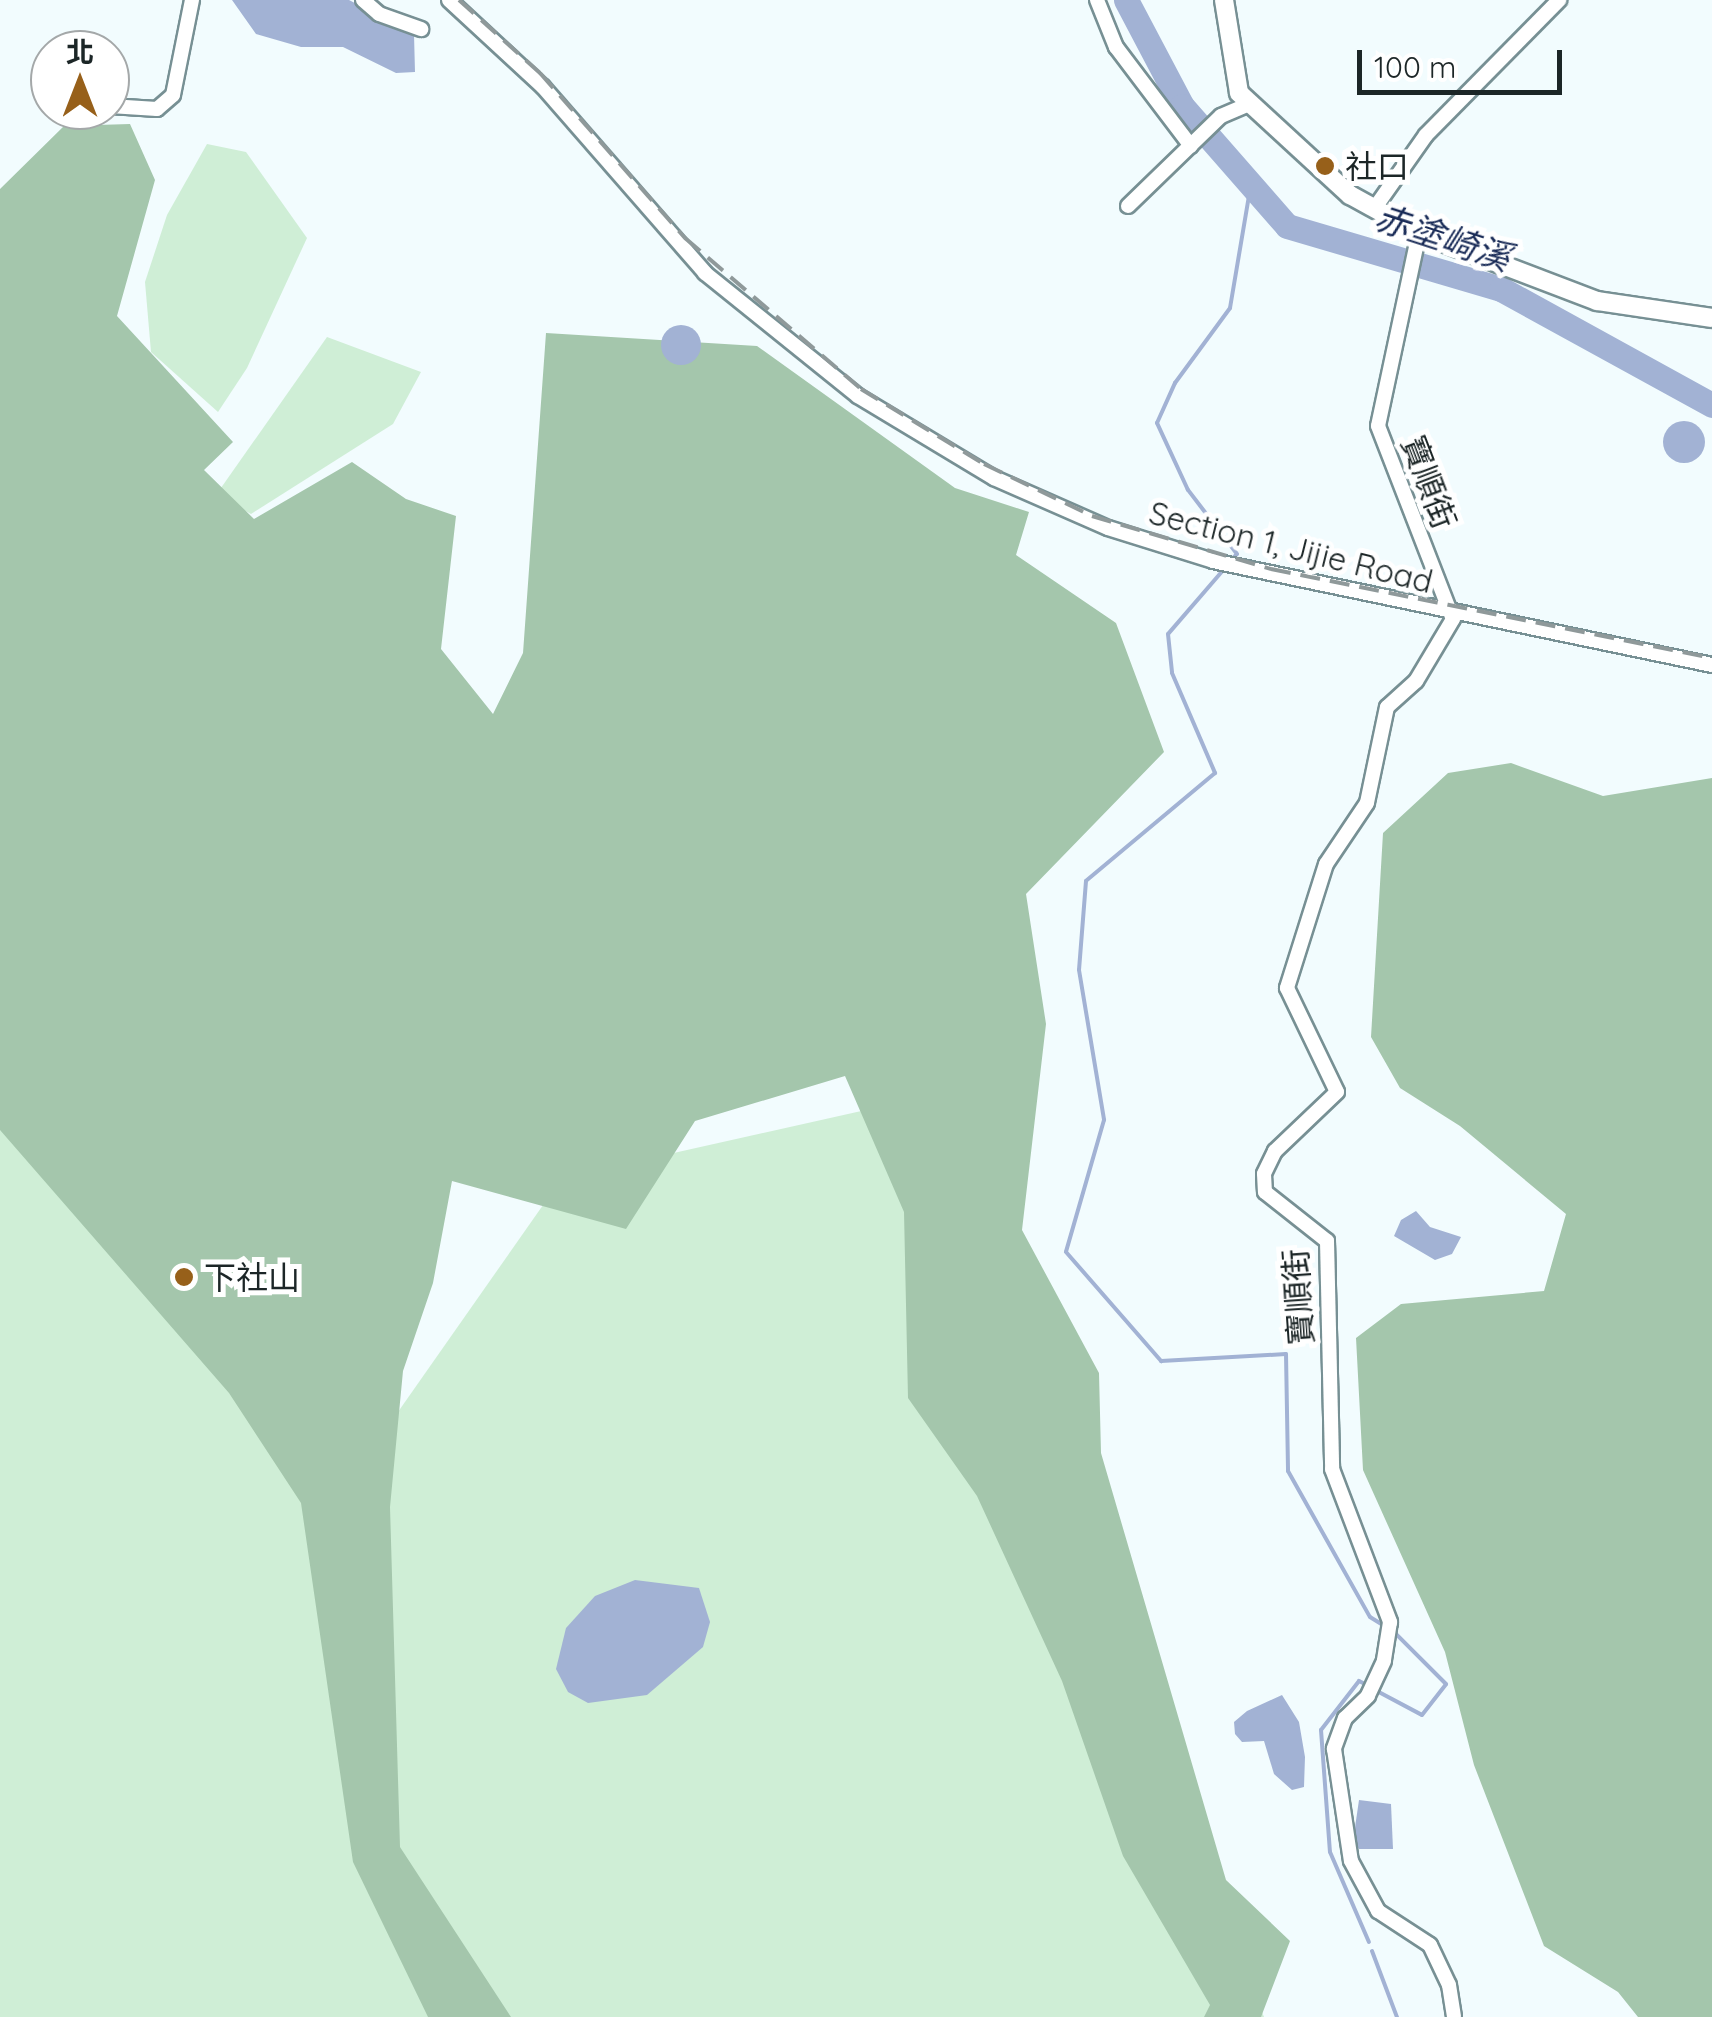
<!DOCTYPE html>
<html>
<head>
<meta charset="utf-8">
<style>
  body { margin:0 }
  #map { position:relative; width:1712px; height:2017px; overflow:hidden; background:#f2fcfe; font-family:Quicksand,"Noto Sans TC",sans-serif }
  div>[style] { position:absolute }
  .green>* { inset:0; background:#cfeed6 }
  .forest>* { inset:0; background:#a4c6ac }
  .water>* { inset:0; background:#a2b2d4 }
  .round { border-radius:50% }
  .stream>* { height:4px; margin:-2px; padding:0 2px; transform-origin:2px; border-radius:2px; background:#a2b2d4 }
  .river>* { height:25px; margin:-12.5px; padding:0 12.5px; transform-origin:12.5px; border-radius:12.5px; background:#a2b2d4 }
  .roads { filter:drop-shadow(2px 0 #779094) drop-shadow(-2px 0 #779094) drop-shadow(0 2px #779094) drop-shadow(0 -2px #779094) }
  .minor>* { height:14px; margin:-7px; padding:0 7px; transform-origin:7px; border-radius:7px; background:#fff }
  .tertiary>* { height:18px; margin:-9px; padding:0 9px; transform-origin:9px; border-radius:9px; background:#fff }
  .rail>* { height:4px; margin-top:-2px; transform-origin:0; background:repeating-linear-gradient(90deg,#8f999a 0 20px,transparent 0 30px) }
  .dots>* { width:28px; height:28px; translate:-50% -50%; box-sizing:border-box; border:5px solid #fff; border-radius:50% }
  span { translate:-50% -50%; white-space:nowrap; text-align:center; line-height:1.15; -webkit-text-stroke:10px #fff; paint-order:stroke }
  .poi-label { font-size:32px; color:#1c2627 }
  .left { translate:0 -50%; text-align:left }
  .street-label { font-size:32px; color:#1c2627 }
  .water-label { font-size:35px; color:#192b57; font-style:italic }
  .north { position:absolute; left:30px; top:30px; width:100px; height:100px; box-sizing:border-box; background:#fff; border:2px solid #a4a8a9; border-radius:50%; rotate:0deg; font-size:28px; font-weight:700; line-height:40px; text-align:center; color:#1c2627 }
  .north::after { content:''; display:block; margin:auto; width:35px; height:45px; background:#97601a; clip-path:polygon(50% 0,100% 100%,50% 72%,0 100%) }
  .scale { position:absolute; left:1357px; top:50px; width:205px; height:45px; box-sizing:border-box; border:5px solid #1c2627; border-top:0; padding-left:12px; font-size:30px; line-height:35px; white-space:nowrap; color:#1c2627; -webkit-text-stroke:8px #fff; paint-order:stroke }
</style>
</head>
<body>
<div id="map">
  <div class="green">
    <i style="clip-path:polygon(207px 144px,246px 152px,307px 238px,247px 368px,218px 412px,151px 352px,145px 282px,167px 215px)"></i>
    <i style="clip-path:polygon(327px 337px,421px 372px,393px 424px,251px 514px,216px 495px)"></i>
    <i style="clip-path:polygon(0 1076px,343px 1480px,373px 1860px,445px 2017px,0 2017px)"></i>
    <i style="clip-path:polygon(906px 1101px,1264px 2017px,487px 2017px,389px 1860px,365px 1459px,562px 1178px)"></i>
  </div>
  <div class="forest">
    <i style="clip-path:polygon(130px 124px,155px 180px,117px 316px,233px 442px,204px 470px,254px 519px,352px 462px,406px 499px,456px 516px,441px 649px,493px 714px,523px 653px,546px 333px,757px 346px,955px 488px,1029px 512px,1016px 555px,1116px 623px,1164px 752px,1026px 894px,1046px 1024px,1022px 1230px,1099px 1373px,1101px 1453px,1226px 1880px,1290px 1941px,1261px 2017px,1204px 2017px,1210px 2005px,1123px 1856px,1062px 1681px,977px 1496px,908px 1398px,904px 1212px,845px 1076px,695px 1121px,626px 1229px,452px 1181px,433px 1283px,403px 1371px,390px 1507px,400px 1847px,511px 2017px,428px 2017px,353px 1862px,301px 1503px,229px 1393px,0 1130px,0 189px,64px 126px)"></i>
    <i style="clip-path:polygon(1511px 763px,1603px 796px,1712px 778px,1712px 2017px,1638px 2017px,1618px 1992px,1544px 1946px,1474px 1765px,1445px 1652px,1363px 1470px,1356px 1338px,1401px 1304px,1544px 1291px,1566px 1214px,1460px 1126px,1400px 1088px,1371px 1037px,1383px 833px,1448px 773px)"></i>
  </div>
  <div class="water">
    <i style="clip-path:polygon(232px 0,349px 0,414px 34px,415px 72px,396px 73px,343px 47px,301px 47px,256px 34px)"></i>
    <i class="round" style="left:661px;top:325px;width:40px;height:40px"></i>
    <i class="round" style="left:1663px;top:421px;width:42px;height:42px"></i>
    <i style="clip-path:polygon(1416px 1211px,1430px 1227px,1461px 1237px,1452px 1254px,1435px 1260px,1394px 1236px,1401px 1220px)"></i>
    <i style="clip-path:polygon(635px 1580px,699px 1588px,710px 1622px,703px 1647px,647px 1695px,588px 1703px,568px 1692px,556px 1669px,566px 1628px,595px 1596px)"></i>
    <i style="clip-path:polygon(1282px 1695px,1299px 1722px,1305px 1757px,1304px 1787px,1292px 1790px,1274px 1774px,1264px 1741px,1242px 1742px,1235px 1734px,1234px 1722px,1247px 1711px)"></i>
    <i style="clip-path:polygon(1359px 1800px,1391px 1804px,1393px 1849px,1359px 1849px,1353px 1841px)"></i>
  </div>
  <div class="stream">
    <i style="left:1231px;top:560px;width:8px;rotate:-45deg"></i>
    <i style="left:1237px;top:554px;width:81px;rotate:-127.4deg"></i>
    <i style="left:1188px;top:490px;width:74px;rotate:-114.8deg"></i>
    <i style="left:1157px;top:423px;width:44px;rotate:-65.8deg"></i>
    <i style="left:1175px;top:383px;width:93px;rotate:-53.7deg"></i>
    <i style="left:1230px;top:308px;width:126px;rotate:-80.4deg"></i>
    <i style="left:1225px;top:568px;width:87px;rotate:130.8deg"></i>
    <i style="left:1168px;top:634px;width:39px;rotate:84deg"></i>
    <i style="left:1172px;top:673px;width:109px;rotate:66.7deg"></i>
    <i style="left:1215px;top:773px;width:168px;rotate:140.1deg"></i>
    <i style="left:1086px;top:881px;width:89px;rotate:94.5deg"></i>
    <i style="left:1079px;top:970px;width:152px;rotate:80.5deg"></i>
    <i style="left:1104px;top:1120px;width:137px;rotate:106.1deg"></i>
    <i style="left:1066px;top:1252px;width:145px;rotate:48.9deg"></i>
    <i style="left:1161px;top:1361px;width:125px;rotate:-3.2deg"></i>
    <i style="left:1286px;top:1354px;width:117px;rotate:89deg"></i>
    <i style="left:1288px;top:1471px;width:167px;rotate:60.7deg"></i>
    <i style="left:1370px;top:1617px;width:19px;rotate:32deg"></i>
    <i style="left:1367px;top:1685px;width:9px;rotate:-153deg"></i>
    <i style="left:1359px;top:1681px;width:62px;rotate:127.8deg"></i>
    <i style="left:1321px;top:1730px;width:122px;rotate:85.8deg"></i>
    <i style="left:1330px;top:1852px;width:98px;rotate:66.6deg"></i>
    <i style="left:1375px;top:1690px;width:53px;rotate:28deg"></i>
    <i style="left:1422px;top:1715px;width:39px;rotate:-52deg"></i>
    <i style="left:1446px;top:1684px;width:74px;rotate:-135deg"></i>
    <i style="left:1372px;top:1951px;width:71px;rotate:69.3deg"></i>
  </div>
  <div class="river">
    <i style="left:1126px;top:0;width:120px;rotate:62.2deg"></i>
    <i style="left:1182px;top:106px;width:159px;rotate:48.8deg"></i>
    <i style="left:1287px;top:226px;width:223px;rotate:16.4deg"></i>
    <i style="left:1501px;top:289px;width:241px;rotate:28.8deg"></i>
  </div>
  <div class="roads">
    <div class="minor">
      <i style="left:363px;top:0;width:21px;rotate:41deg"></i>
      <i style="left:379px;top:14px;width:45px;rotate:19.7deg"></i>
      <i style="left:449px;top:0;width:128px;rotate:42.8deg"></i>
      <i style="left:543px;top:87px;width:247px;rotate:48.9deg"></i>
      <i style="left:705px;top:273px;width:196px;rotate:38.8deg"></i>
      <i style="left:858px;top:396px;width:159px;rotate:31.1deg"></i>
      <i style="left:994px;top:478px;width:124px;rotate:23.7deg"></i>
      <i style="left:1108px;top:528px;width:110px;rotate:17.4deg"></i>
      <i style="left:1213px;top:561px;width:510px;rotate:11.77deg"></i>
      <i style="left:1097px;top:0;width:51px;rotate:68deg"></i>
      <i style="left:1116px;top:47px;width:124px;rotate:52.9deg"></i>
      <i style="left:110px;top:106px;width:47px;rotate:3.7deg"></i>
      <i style="left:157px;top:109px;width:21px;rotate:-41deg"></i>
      <i style="left:173px;top:95px;width:97px;rotate:-78.7deg"></i>
      <i style="left:1128px;top:206px;width:129px;rotate:-44.1deg"></i>
      <i style="left:1221px;top:116px;width:28px;rotate:-23deg"></i>
      <i style="left:1374px;top:209px;width:90px;rotate:-54.9deg"></i>
      <i style="left:1426px;top:135px;width:190px;rotate:-45.4deg"></i>
      <i style="left:1419px;top:233px;width:197px;rotate:102deg"></i>
      <i style="left:1378px;top:426px;width:207px;rotate:68.8deg"></i>
      <i style="left:1453px;top:619px;width:72px;rotate:120.8deg"></i>
      <i style="left:1416px;top:681px;width:39px;rotate:138deg"></i>
      <i style="left:1387px;top:707px;width:98px;rotate:101.8deg"></i>
      <i style="left:1367px;top:803px;width:73px;rotate:123.9deg"></i>
      <i style="left:1326px;top:864px;width:130px;rotate:107.5deg"></i>
      <i style="left:1287px;top:988px;width:115px;rotate:64.3deg"></i>
      <i style="left:1337px;top:1092px;width:86px;rotate:136.4deg"></i>
      <i style="left:1275px;top:1151px;width:25px;rotate:116deg"></i>
      <i style="left:1264px;top:1174px;width:18px;rotate:87deg"></i>
      <i style="left:1265px;top:1192px;width:79px;rotate:38.3deg"></i>
      <i style="left:1327px;top:1241px;width:228px;rotate:88.7deg"></i>
      <i style="left:1332px;top:1469px;width:164px;rotate:69.2deg"></i>
      <i style="left:1390px;top:1622px;width:39px;rotate:99deg"></i>
      <i style="left:1384px;top:1661px;width:38px;rotate:115deg"></i>
      <i style="left:1368px;top:1696px;width:32px;rotate:136deg"></i>
      <i style="left:1345px;top:1718px;width:33px;rotate:110deg"></i>
      <i style="left:1334px;top:1749px;width:113px;rotate:81.4deg"></i>
      <i style="left:1351px;top:1861px;width:57px;rotate:61.6deg"></i>
      <i style="left:1378px;top:1911px;width:62px;rotate:33.2deg"></i>
      <i style="left:1430px;top:1945px;width:44px;rotate:64.6deg"></i>
      <i style="left:1449px;top:1985px;width:32px;rotate:81deg"></i>
    </div>
    <div class="tertiary">
      <i style="left:1224px;top:0;width:94px;rotate:80.8deg"></i>
      <i style="left:1239px;top:93px;width:151px;rotate:42.6deg"></i>
      <i style="left:1350px;top:195px;width:79px;rotate:28.8deg"></i>
      <i style="left:1419px;top:233px;width:191px;rotate:20.9deg"></i>
      <i style="left:1597px;top:301px;width:116px;rotate:8.4deg"></i>
    </div>
  </div>
  <div class="rail">
    <i style="left:459px;top:0;width:109px;rotate:42deg"></i>
    <i style="left:540px;top:73px;width:220px;rotate:48.7deg"></i>
    <i style="left:685px;top:238px;width:232px;rotate:40.6deg"></i>
    <i style="left:861px;top:389px;width:144px;rotate:31.4deg"></i>
    <i style="left:984px;top:464px;width:120px;rotate:25.7deg"></i>
    <i style="left:1092px;top:516px;width:187px;rotate:16.5deg"></i>
    <i style="left:1271px;top:569px;width:450px;rotate:11.4deg"></i>
  </div>
  <div class="dots">
    <i style="left:1325px;top:166px;background:#97601a"></i>
    <i style="left:184px;top:1277px;background:#97601a"></i>
  </div>
  <div class="poi-label">
    <span class="left" style="left:1345px;top:166px">社口</span>
    <span class="left" style="left:204px;top:1277px">下社山</span>
  </div>
  <div class="street-label">
    <span style="left:1429px;top:482px;rotate:69deg">寶順街</span>
    <span style="left:1291px;top:547px;rotate:14deg">Section 1, Jijie Road</span>
    <span style="left:1298px;top:1297px;rotate:-94deg">寶順街</span>
  </div>
  <div class="water-label">
    <span style="left:1443px;top:237px;rotate:18deg">赤塗崎溪</span>
  </div>
  <div class="north">北</div>
  <div class="scale">100 m</div>
</div>
</body>
</html>
